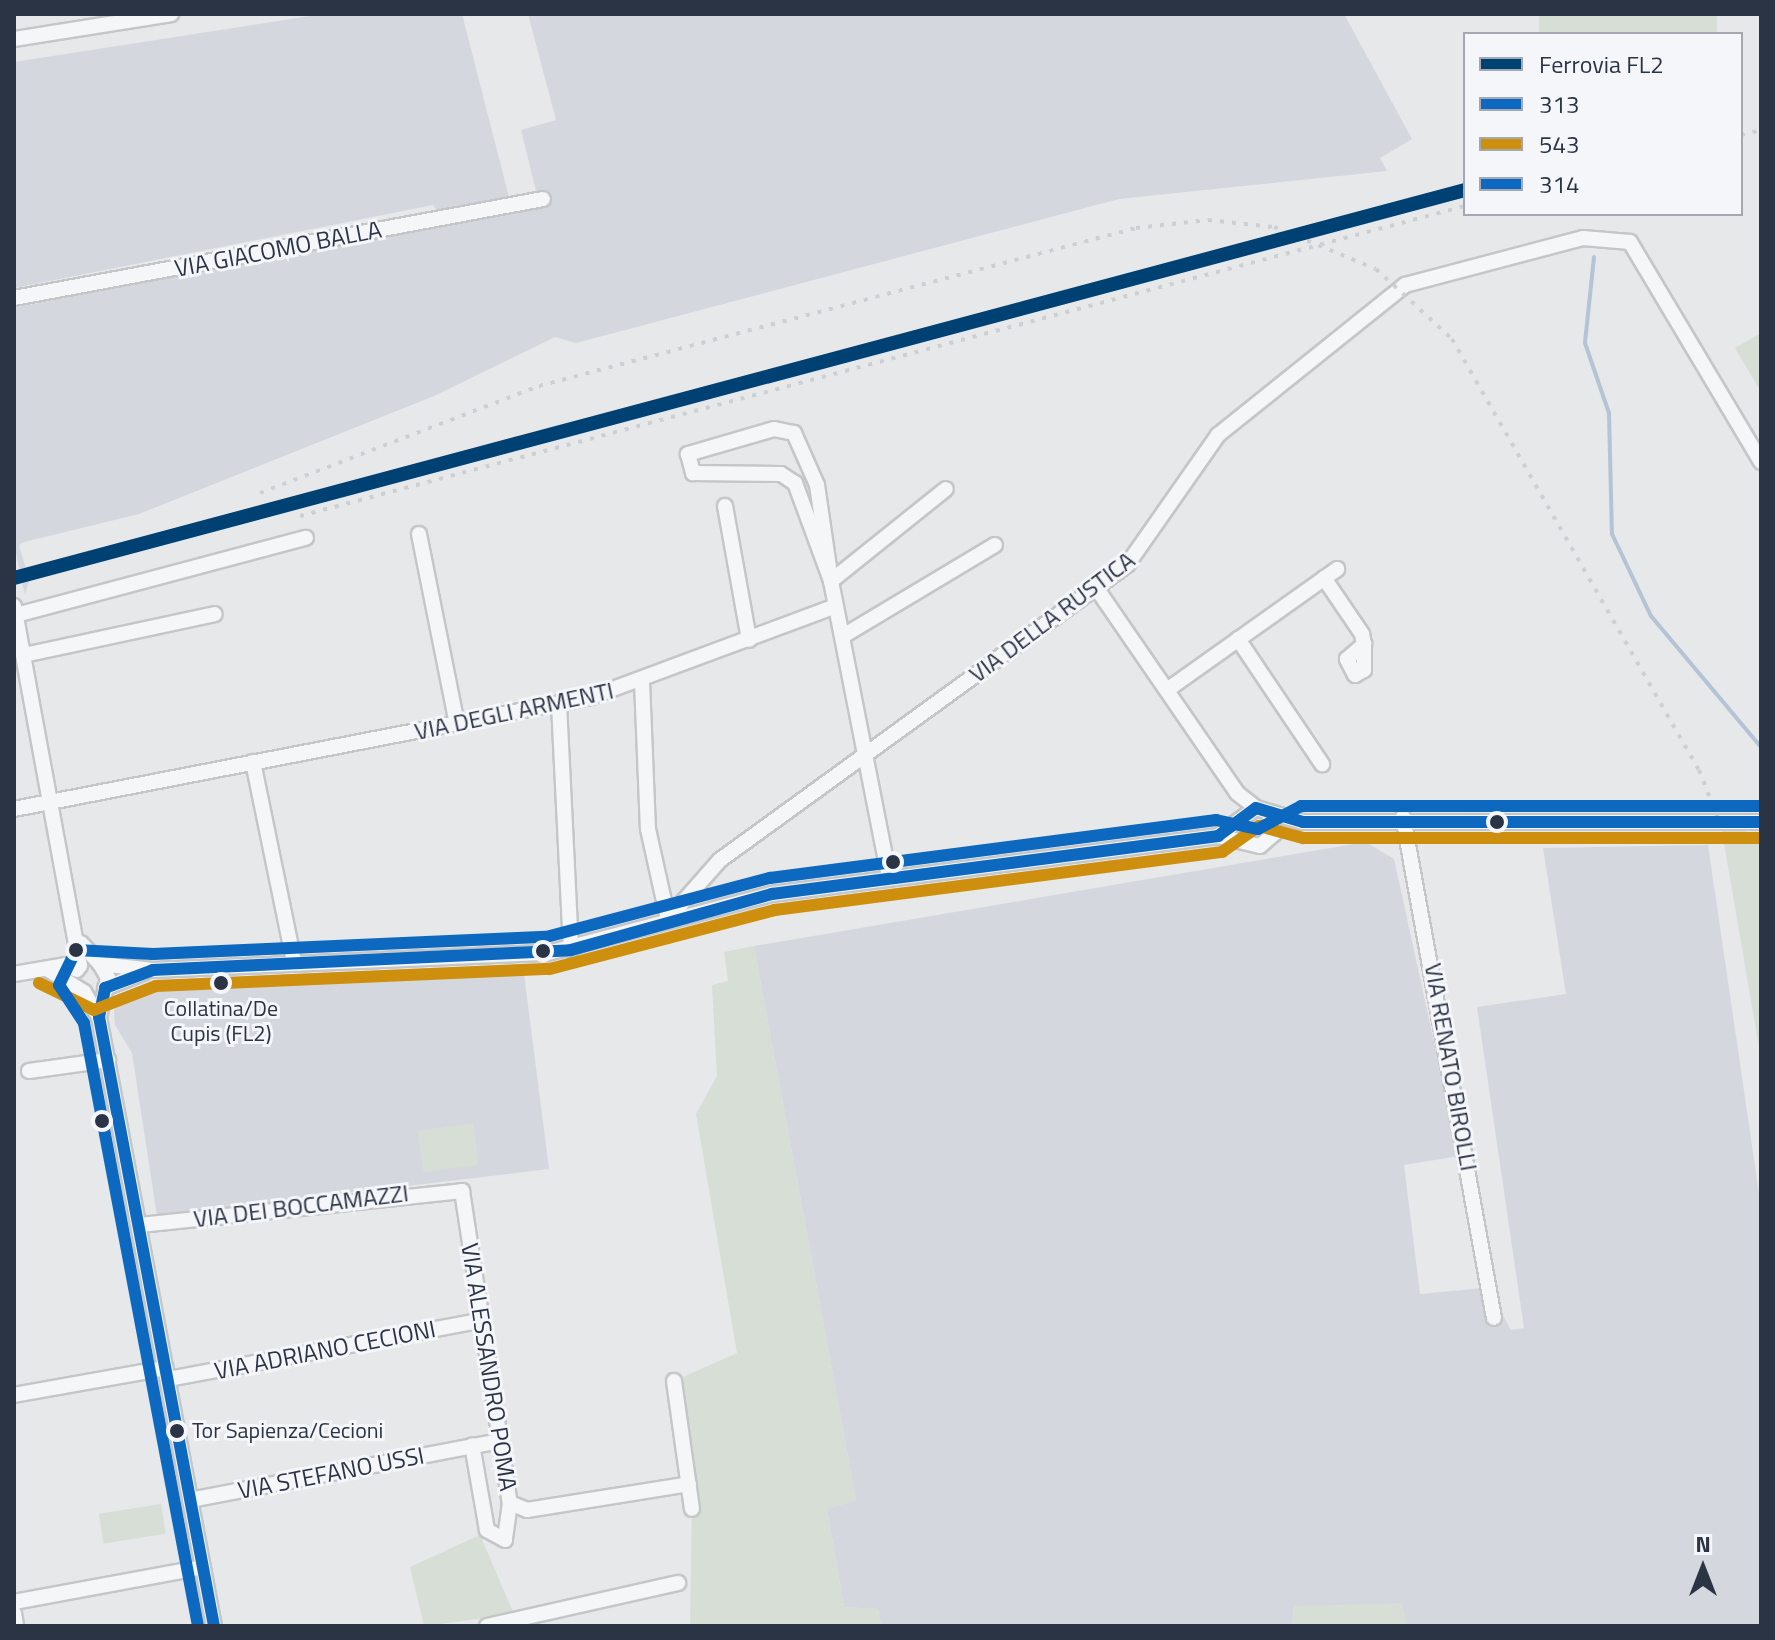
<!DOCTYPE html>
<html>
<head>
<meta charset="utf-8">
<style>
  body { margin:0 }
  #map { position:relative; width:1775px; height:1640px; overflow:hidden; background:#e6e8ea; font-family:"Titillium Web",sans-serif }
  div>[style] { position:absolute }
  .built>* { inset:0; background:#d4d7dd }
  .green>* { inset:0; background:#d6ded6; transform-origin:0 0 }
  .stream>* { height:4px; margin:-2px; padding:0 2px; transform-origin:2px; border-radius:2px; background:#b4c4d5 }
  .roads { filter:drop-shadow(2px 0 #c4c6c8) drop-shadow(-2px 0 #c4c6c8) drop-shadow(0 2px #c4c6c8) drop-shadow(0 -2px #c4c6c8) }
  .minor>* { height:14px; margin:-7px; padding:0 7px; transform-origin:7px; border-radius:7px; background:#f5f6f7 }
  .rail>* { height:4px; margin-top:-2px; transform-origin:0; background:repeating-linear-gradient(90deg,#cecfd2 0 4px,transparent 0 12px) }
  .bus-1>* { height:12px; margin:-6px; padding:0 6px; transform-origin:6px; border-radius:6px; background:#0c69bf }
  .bus-2>* { height:12px; margin:-6px; padding:0 6px; transform-origin:6px; border-radius:6px; background:#ce8f0e }
  .bus-3>* { height:12px; margin:-6px; padding:0 6px; transform-origin:6px; border-radius:6px; background:#0c69bf }
  .rail-1>* { height:14px; margin:-7px; padding:0 7px; transform-origin:7px; border-radius:7px; background:#004174 }
  .dots>* { width:22px; height:22px; translate:-50% -50%; box-sizing:border-box; border:4px solid #f4f6f9; border-radius:50% }
  span { translate:-50% -50%; white-space:nowrap; text-align:center; line-height:1.15; -webkit-text-stroke:6px #f4f6f9; paint-order:stroke }
  .bus-label { font-size:22px; color:#2b3445 }
  .left { translate:0 -50%; text-align:left }
  .street-label { font-size:24px; color:#2b3445 }
  .frame { position:absolute; inset:0; border:16px solid #2b3445; pointer-events:none }
  .legend { position:absolute; left:1463px; top:32px; width:280px; height:184px; box-sizing:border-box; background:#f4f6f9; border:2px solid #a4a8b1; margin:0; padding:10px 14px; list-style:none; font-size:24px; color:#2b3445 }
  .legend li { display:flex; align-items:center; gap:16px; height:40px }
  .legend b { width:40px; border:2px solid #a4a8b1 }
  .north { position:absolute; left:1663px; top:1528px; width:80px; height:80px; -webkit-text-stroke:6px #f4f6f9; paint-order:stroke; rotate:0deg; font-size:22px; font-weight:700; line-height:32px; text-align:center; color:#2b3445 }
  .north::after { content:''; display:block; margin:auto; width:28px; height:36px; background:#2b3445; clip-path:polygon(50% 0,100% 100%,50% 72%,0 100%) }
</style>
</head>
<body>
<div id="map">
  <div class="built">
    <i style="clip-path:polygon(323px 14px,462px 14px,510px 201px,440px 214px,433px 205px,14px 288px,14px 62px)"></i>
    <i style="clip-path:polygon(528px 14px,1344px 14px,1412px 139px,1380px 158px,1387px 171px,1119px 199px,576px 343px,555px 337px,434px 396px,139px 514px,24px 542px,19px 545px,29px 580px,25px 595px,14px 544px,14px 308px,539px 203px,521px 130px,556px 120px)"></i>
    <i style="clip-path:polygon(1366px 842px,1394px 859px,1459px 1156px,1404px 1165px,1420px 1294px,1484px 1288px,1486px 1322px,1504px 1317px,1511px 1330px,1524px 1328px,1477px 1007px,1566px 994px,1543px 848px,1708px 845px,1761px 1207px,1761px 1626px,1407px 1626px,1294px 1606px,1292px 1626px,881px 1626px,878px 1609px,844px 1607px,827px 1509px,856px 1500px,754px 946px)"></i>
    <i style="clip-path:polygon(523px 966px,549px 1169px,157px 1216px,132px 1053px,115px 1025px,114px 1010px,133px 990px)"></i>
  </div>
  <div class="green">
    <i style="left:1539px;top:14px;width:178px;height:21px"></i>
    <i style="clip-path:polygon(1761px 333px,1761px 392px,1735px 348px)"></i>
    <i style="clip-path:polygon(1721px 826px,1761px 835px,1761px 1059px)"></i>
    <i style="clip-path:polygon(754px 946px,856px 1500px,827px 1509px,844px 1607px,878px 1609px,881px 1626px,690px 1626px,692px 1509px,674px 1381px,737px 1353px,696px 1114px,717px 1076px,712px 985px,728px 981px,724px 952px)"></i>
    <i style="left:473px;top:1123px;width:42px;height:56px;rotate:82deg"></i>
    <i style="left:161px;top:1504px;width:30px;height:63px;rotate:81deg"></i>
    <i style="clip-path:polygon(480px 1535px,514px 1614px,424px 1626px,410px 1567px)"></i>
    <i style="clip-path:polygon(1402px 1603px,1407px 1626px,1292px 1626px,1294px 1606px)"></i>
  </div>
  <div class="stream">
    <i style="left:1594px;top:257px;width:86px;rotate:96deg"></i>
    <i style="left:1585px;top:343px;width:74px;rotate:71.1deg"></i>
    <i style="left:1609px;top:413px;width:121px;rotate:88.6deg"></i>
    <i style="left:1612px;top:534px;width:91px;rotate:64.6deg"></i>
    <i style="left:1651px;top:616px;width:171px;rotate:50deg"></i>
  </div>
  <div class="roads">
    <div class="minor">
      <i style="left:14px;top:39px;width:159px;rotate:-9deg"></i>
      <i style="left:14px;top:298px;width:538px;rotate:-10.6deg"></i>
      <i style="left:725px;top:506px;width:136px;rotate:79.8deg"></i>
      <i style="left:419px;top:534px;width:194px;rotate:78.7deg"></i>
      <i style="left:1324px;top:578px;width:68px;rotate:55.8deg"></i>
      <i style="left:1362px;top:634px;width:10px;rotate:79deg"></i>
      <i style="left:1364px;top:644px;width:26px;rotate:90deg"></i>
      <i style="left:1364px;top:670px;width:10px;rotate:151deg"></i>
      <i style="left:1355px;top:675px;width:18px;rotate:-117deg"></i>
      <i style="left:1347px;top:659px;width:23px;rotate:-41deg"></i>
      <i style="left:831px;top:581px;width:97px;rotate:-98.3deg"></i>
      <i style="left:817px;top:485px;width:57px;rotate:-113.9deg"></i>
      <i style="left:794px;top:433px;width:20px;rotate:-169deg"></i>
      <i style="left:774px;top:429px;width:90px;rotate:163.8deg"></i>
      <i style="left:688px;top:454px;width:20px;rotate:75deg"></i>
      <i style="left:693px;top:473px;width:88px;rotate:0.7deg"></i>
      <i style="left:781px;top:474px;width:17px;rotate:33deg"></i>
      <i style="left:795px;top:483px;width:104px;rotate:69.8deg"></i>
      <i style="left:831px;top:581px;width:303px;rotate:78.9deg"></i>
      <i style="left:831px;top:581px;width:147px;rotate:-38.7deg"></i>
      <i style="left:1097px;top:589px;width:247px;rotate:55.5deg"></i>
      <i style="left:1237px;top:793px;width:24px;rotate:38deg"></i>
      <i style="left:14px;top:606px;width:366px;rotate:79.6deg"></i>
      <i style="left:16px;top:615px;width:300px;rotate:-14.9deg"></i>
      <i style="left:843px;top:636px;width:177px;rotate:-30.9deg"></i>
      <i style="left:1238px;top:639px;width:151px;rotate:56.1deg"></i>
      <i style="left:24px;top:655px;width:195px;rotate:-12.1deg"></i>
      <i style="left:642px;top:681px;width:148px;rotate:87.7deg"></i>
      <i style="left:648px;top:829px;width:92px;rotate:77.5deg"></i>
      <i style="left:1167px;top:690px;width:209px;rotate:-35.4deg"></i>
      <i style="left:559px;top:704px;width:246px;rotate:87.2deg"></i>
      <i style="left:253px;top:762px;width:203px;rotate:78.4deg"></i>
      <i style="left:14px;top:809px;width:588px;rotate:-10.98deg"></i>
      <i style="left:591px;top:697px;width:261px;rotate:-20.4deg"></i>
      <i style="left:1403px;top:817px;width:509px;rotate:79.71deg"></i>
      <i style="left:1218px;top:836px;width:47px;rotate:-36.4deg"></i>
      <i style="left:1256px;top:808px;width:49px;rotate:16.6deg"></i>
      <i style="left:1303px;top:822px;width:458px"></i>
      <i style="left:668px;top:919px;width:79px;rotate:-48.6deg"></i>
      <i style="left:720px;top:860px;width:503px;rotate:-35.94deg"></i>
      <i style="left:1127px;top:565px;width:159px;rotate:-55deg"></i>
      <i style="left:1218px;top:435px;width:240px;rotate:-38.7deg"></i>
      <i style="left:1405px;top:285px;width:184px;rotate:-14.8deg"></i>
      <i style="left:1583px;top:238px;width:47px;rotate:4.9deg"></i>
      <i style="left:1630px;top:242px;width:256px;rotate:59.2deg"></i>
      <i style="left:81px;top:943px;width:28px;rotate:48deg"></i>
      <i style="left:100px;top:964px;width:53px;rotate:6.5deg"></i>
      <i style="left:153px;top:970px;width:395px;rotate:-2.5deg"></i>
      <i style="left:548px;top:953px;width:232px;rotate:-14.8deg"></i>
      <i style="left:772px;top:894px;width:450px;rotate:-7.4deg"></i>
      <i style="left:1218px;top:836px;width:43px;rotate:13.4deg"></i>
      <i style="left:1260px;top:846px;width:20px;rotate:-41deg"></i>
      <i style="left:1275px;top:833px;width:20px;rotate:-108deg"></i>
      <i style="left:100px;top:964px;width:16px;rotate:60deg"></i>
      <i style="left:108px;top:978px;width:40px;rotate:103deg"></i>
      <i style="left:99px;top:1017px;width:620px;rotate:79.31deg"></i>
      <i style="left:47px;top:969px;width:44px;rotate:31.9deg"></i>
      <i style="left:84px;top:992px;width:29px;rotate:59deg"></i>
      <i style="left:14px;top:974px;width:53px;rotate:-9.8deg"></i>
      <i style="left:66px;top:965px;width:12px;rotate:24deg"></i>
      <i style="left:105px;top:988px;width:43px;rotate:-21.8deg"></i>
      <i style="left:29px;top:1071px;width:80px;rotate:-7.9deg"></i>
      <i style="left:140px;top:1225px;width:324px;rotate:-6deg"></i>
      <i style="left:462px;top:1191px;width:316px;rotate:81.3deg"></i>
      <i style="left:510px;top:1503px;width:37px;rotate:98deg"></i>
      <i style="left:505px;top:1540px;width:21px;rotate:-151deg"></i>
      <i style="left:487px;top:1530px;width:86px;rotate:-100deg"></i>
      <i style="left:168px;top:1379px;width:319px;rotate:-10.6deg"></i>
      <i style="left:674px;top:1381px;width:129px;rotate:82deg"></i>
      <i style="left:14px;top:1395px;width:154px;rotate:-10.1deg"></i>
      <i style="left:190px;top:1500px;width:316px;rotate:-10.8deg"></i>
      <i style="left:510px;top:1503px;width:18px;rotate:22deg"></i>
      <i style="left:527px;top:1510px;width:164px;rotate:-9.1deg"></i>
      <i style="left:14px;top:1602px;width:192px;rotate:-10.5deg"></i>
      <i style="left:14px;top:1613px;width:13px;rotate:81deg"></i>
      <i style="left:487px;top:1626px;width:196px;rotate:-12.7deg"></i>
    </div>
  </div>
  <div class="rail">
    <i style="left:1741px;top:135px;width:21px;rotate:-14deg"></i>
    <i style="left:260px;top:493px;width:299px;rotate:-21deg"></i>
    <i style="left:539px;top:386px;width:618px;rotate:-14.82deg"></i>
    <i style="left:1136px;top:228px;width:72px;rotate:-6.3deg"></i>
    <i style="left:1208px;top:220px;width:66px;rotate:6.1deg"></i>
    <i style="left:1274px;top:227px;width:110px;rotate:22.4deg"></i>
    <i style="left:1376px;top:269px;width:103px;rotate:42.6deg"></i>
    <i style="left:1452px;top:339px;width:497px;rotate:60.2deg"></i>
    <i style="left:1699px;top:770px;width:60px;rotate:68.6deg"></i>
    <i style="left:300px;top:516px;width:1206px;rotate:-14.9deg"></i>
  </div>
  <div class="bus-1">
    <i style="left:214px;top:1626px;width:620px;rotate:-100.69deg"></i>
    <i style="left:99px;top:1017px;width:30px;rotate:-78deg"></i>
    <i style="left:105px;top:988px;width:51px;rotate:-20.6deg"></i>
    <i style="left:153px;top:970px;width:418px;rotate:-2.7deg"></i>
    <i style="left:571px;top:950px;width:209px;rotate:-15.6deg"></i>
    <i style="left:772px;top:894px;width:450px;rotate:-7.4deg"></i>
    <i style="left:1218px;top:836px;width:47px;rotate:-36.4deg"></i>
    <i style="left:1256px;top:808px;width:49px;rotate:16.6deg"></i>
    <i style="left:1303px;top:822px;width:458px"></i>
  </div>
  <div class="bus-2">
    <i style="left:39px;top:983px;width:61px;rotate:26.1deg"></i>
    <i style="left:94px;top:1010px;width:66px;rotate:-21.2deg"></i>
    <i style="left:156px;top:986px;width:394px;rotate:-2.5deg"></i>
    <i style="left:550px;top:969px;width:233px;rotate:-14.7deg"></i>
    <i style="left:775px;top:910px;width:451px;rotate:-7.4deg"></i>
    <i style="left:1222px;top:852px;width:45px;rotate:-35.1deg"></i>
    <i style="left:1259px;top:826px;width:46px;rotate:15.3deg"></i>
    <i style="left:1303px;top:838px;width:458px"></i>
  </div>
  <div class="bus-3">
    <i style="left:198px;top:1626px;width:614px;rotate:-100.71deg"></i>
    <i style="left:84px;top:1023px;width:45px;rotate:-123.3deg"></i>
    <i style="left:59px;top:985px;width:39px;rotate:-64deg"></i>
    <i style="left:76px;top:950px;width:77px;rotate:3deg"></i>
    <i style="left:153px;top:954px;width:393px;rotate:-2.5deg"></i>
    <i style="left:546px;top:937px;width:232px;rotate:-14.8deg"></i>
    <i style="left:770px;top:878px;width:450px;rotate:-7.4deg"></i>
    <i style="left:1216px;top:820px;width:43px;rotate:12.1deg"></i>
    <i style="left:1258px;top:829px;width:49px;rotate:-28.1deg"></i>
    <i style="left:1301px;top:806px;width:460px"></i>
  </div>
  <div class="rail-1">
    <i style="left:14px;top:578px;width:1502px;rotate:-14.97deg"></i>
  </div>
  <div class="dots">
    <i style="left:1497px;top:822px;background:#2b3445"></i>
    <i style="left:893px;top:862px;background:#2b3445"></i>
    <i style="left:76px;top:950px;background:#2b3445"></i>
    <i style="left:543px;top:951px;background:#2b3445"></i>
    <i style="left:221px;top:983px;background:#2b3445"></i>
    <i style="left:102px;top:1121px;background:#2b3445"></i>
    <i style="left:177px;top:1431px;background:#2b3445"></i>
  </div>
  <div class="bus-label">
    <span style="left:221px;top:1021px">Collatina/De<br>Cupis (FL2)</span>
    <span class="left" style="left:192px;top:1431px">Tor Sapienza/Cecioni</span>
  </div>
  <div class="street-label">
    <span style="left:278px;top:249px;rotate:-11deg">VIA GIACOMO BALLA</span>
    <span style="left:1052px;top:617px;rotate:-37deg">VIA DELLA RUSTICA</span>
    <span style="left:514px;top:711px;rotate:-12deg">VIA DEGLI ARMENTI</span>
    <span style="left:1451px;top:1067px;rotate:80deg">VIA RENATO BIROLLI</span>
    <span style="left:301px;top:1206px;rotate:-7deg">VIA DEI BOCCAMAZZI</span>
    <span style="left:325px;top:1350px;rotate:-11deg">VIA ADRIANO CECIONI</span>
    <span style="left:489px;top:1367px;rotate:81deg">VIA ALESSANDRO POMA</span>
    <span style="left:331px;top:1473px;rotate:-11deg">VIA STEFANO USSI</span>
  </div>
  <div class="frame"></div>
  <ul class="legend">
  <li><b style="height:10px;background:#004174"></b>Ferrovia FL2</li>
  <li><b style="height:10px;background:#0c69bf"></b>313</li>
  <li><b style="height:10px;background:#ce8f0e"></b>543</li>
  <li><b style="height:10px;background:#0c69bf"></b>314</li>
  </ul>
  <div class="north">N</div>
</div>
</body>
</html>
